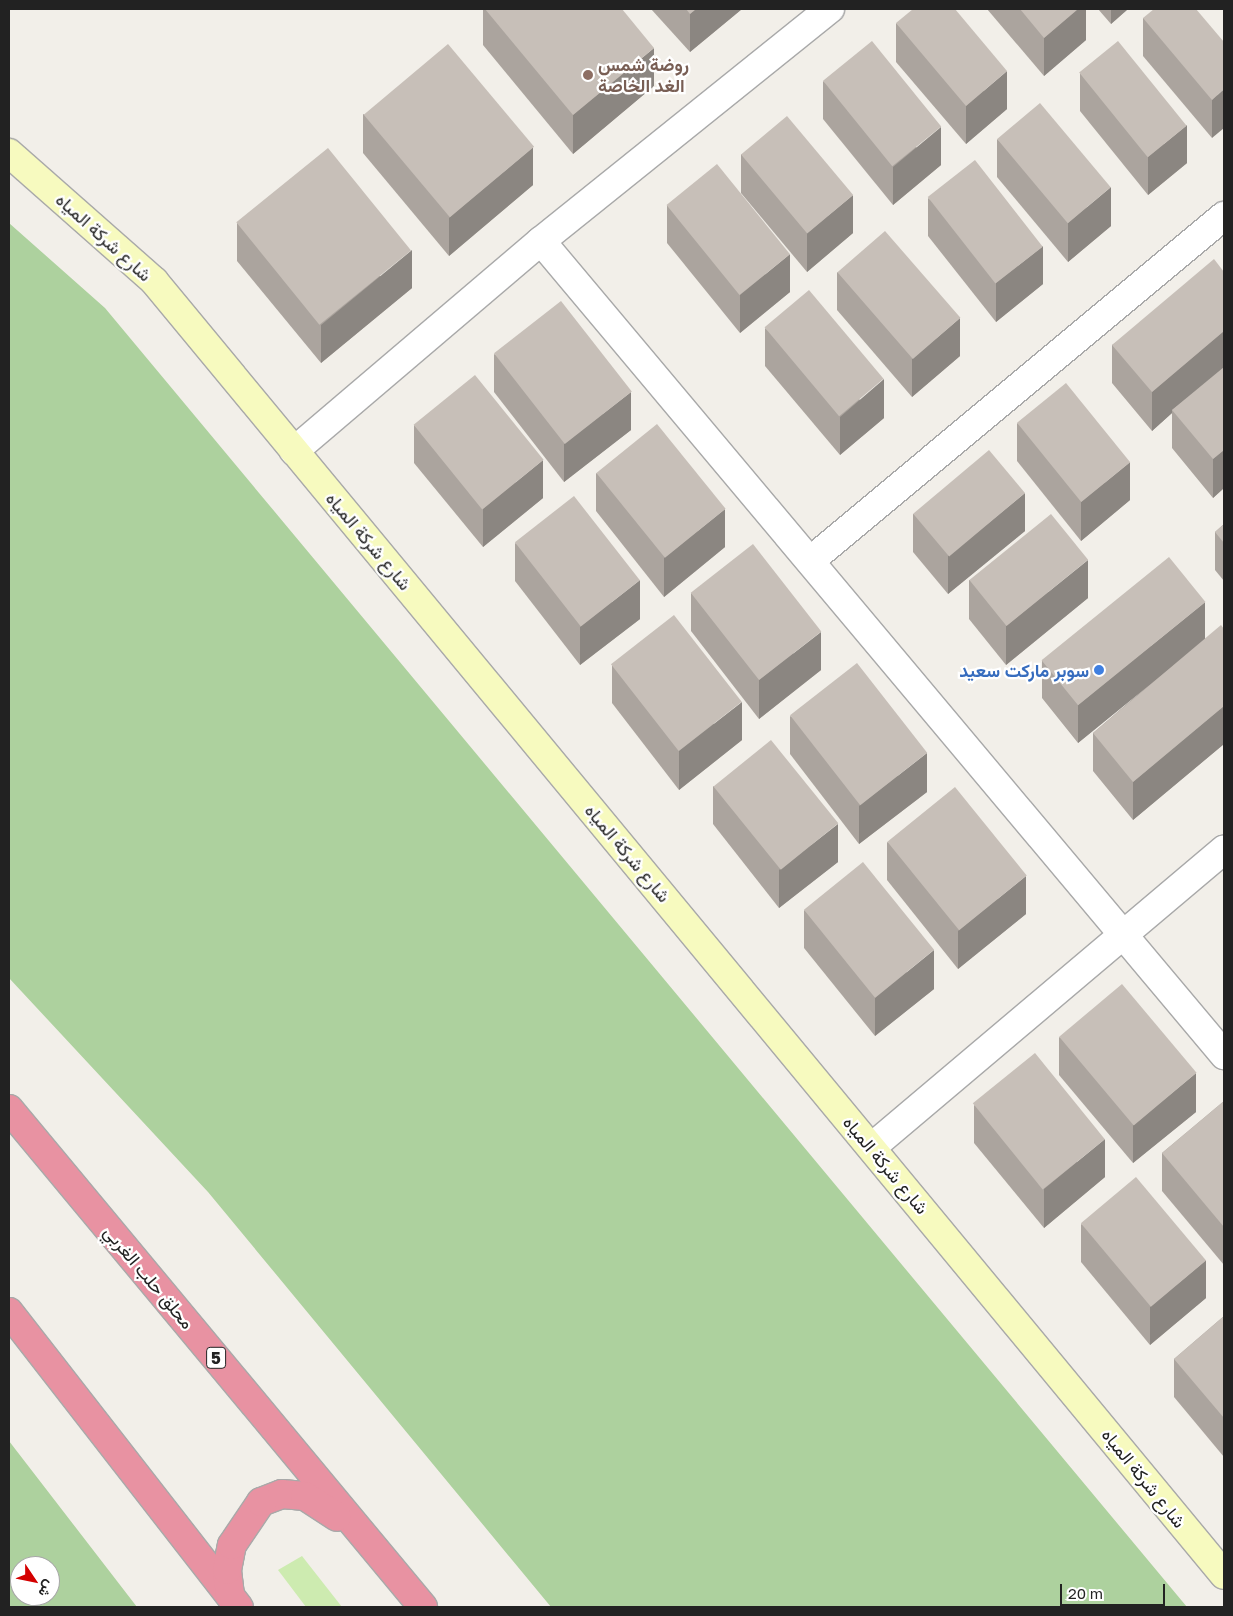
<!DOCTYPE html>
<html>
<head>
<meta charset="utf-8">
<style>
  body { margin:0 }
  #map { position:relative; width:1233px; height:1616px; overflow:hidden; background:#f2efe9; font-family:"Golos Text",Vazirmatn,sans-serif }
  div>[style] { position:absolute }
  .grass>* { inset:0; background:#cdebb0 }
  .forest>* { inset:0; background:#add19e }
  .roads { filter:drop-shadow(1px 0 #a9a9a9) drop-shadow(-1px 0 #a9a9a9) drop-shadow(0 1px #a9a9a9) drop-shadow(0 -1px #a9a9a9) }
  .street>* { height:28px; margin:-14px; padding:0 14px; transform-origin:14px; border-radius:14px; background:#fff }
  .secondary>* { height:28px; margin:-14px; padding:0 14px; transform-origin:14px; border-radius:14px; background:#f7fabf }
  .highway>* { height:28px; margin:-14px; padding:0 14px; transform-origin:14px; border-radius:14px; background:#e892a2 }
  .wall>* { inset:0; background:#aba49e }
  .shaded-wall>* { inset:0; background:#8b8681 }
  .building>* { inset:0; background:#c7bfb8; transform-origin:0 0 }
  .dots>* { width:14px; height:14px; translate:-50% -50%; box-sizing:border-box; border:2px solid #fff; border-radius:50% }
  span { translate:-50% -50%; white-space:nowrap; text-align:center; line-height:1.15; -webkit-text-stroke:4.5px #fff; paint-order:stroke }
  .shield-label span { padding:1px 4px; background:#fff; border:1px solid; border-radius:4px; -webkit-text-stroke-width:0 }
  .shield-label { font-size:16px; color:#222; font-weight:700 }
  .education-label { font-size:18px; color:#785e54; font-weight:700 }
  .left { translate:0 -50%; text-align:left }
  .street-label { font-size:18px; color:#222 }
  .shop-label { font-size:18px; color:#366cbe; font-weight:700 }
  .right { translate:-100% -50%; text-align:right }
  .frame { position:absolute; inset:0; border:10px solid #222; pointer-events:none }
  .north { position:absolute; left:10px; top:1556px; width:50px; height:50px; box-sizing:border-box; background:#fff; border:1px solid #a7a7a7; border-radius:50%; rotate:124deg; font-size:14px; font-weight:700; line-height:20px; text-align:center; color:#222 }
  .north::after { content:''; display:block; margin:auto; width:18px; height:22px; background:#d40000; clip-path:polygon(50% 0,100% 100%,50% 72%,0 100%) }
  .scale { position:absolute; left:1060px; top:1584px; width:105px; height:22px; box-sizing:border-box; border:2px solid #222; border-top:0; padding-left:6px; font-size:15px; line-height:18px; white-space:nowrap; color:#222; -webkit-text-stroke:4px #fff; paint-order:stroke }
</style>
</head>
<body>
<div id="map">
  <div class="grass">
    <i style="clip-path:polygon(302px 1556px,342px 1607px,306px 1607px,278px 1570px)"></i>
  </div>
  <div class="forest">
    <i style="clip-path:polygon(9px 223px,105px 308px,1187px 1607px,551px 1607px,208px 1192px,9px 978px)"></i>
    <i style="clip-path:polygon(evenodd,9px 1441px,137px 1607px,9px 1607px,9px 1441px,20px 1566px,50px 1566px,50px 1596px,20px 1596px,20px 1566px)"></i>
  </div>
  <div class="roads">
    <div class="street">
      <i style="left:541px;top:241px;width:1063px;rotate:50deg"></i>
      <i style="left:294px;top:451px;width:324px;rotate:-40.4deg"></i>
      <i style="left:541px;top:241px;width:371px;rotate:-38.8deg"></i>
      <i style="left:810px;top:561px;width:539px;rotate:-39.81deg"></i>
      <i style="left:872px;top:1147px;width:461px;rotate:-40.2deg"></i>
    </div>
    <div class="secondary">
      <i style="left:9px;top:153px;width:193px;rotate:41.4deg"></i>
      <i style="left:154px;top:281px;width:1679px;rotate:50.41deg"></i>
    </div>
    <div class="highway">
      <i style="left:9px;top:1109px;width:648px;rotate:50.26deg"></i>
      <i style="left:9px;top:1312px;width:374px;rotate:52.1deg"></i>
      <i style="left:230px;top:1595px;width:25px;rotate:-97deg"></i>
      <i style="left:227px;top:1570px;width:25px;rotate:-79deg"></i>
      <i style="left:232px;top:1545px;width:52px;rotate:-56deg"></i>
      <i style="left:261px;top:1502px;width:22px;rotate:-21deg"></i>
      <i style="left:282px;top:1494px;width:23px;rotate:5deg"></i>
      <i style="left:305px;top:1496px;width:38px;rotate:33deg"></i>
    </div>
  </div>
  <div class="wall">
    <i style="clip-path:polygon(483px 9px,622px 9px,654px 86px,573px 154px,483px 45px)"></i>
    <i style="clip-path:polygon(651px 9px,742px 9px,690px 52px)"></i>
    <i style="clip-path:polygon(987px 9px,1086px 9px,1086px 40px,1044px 76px)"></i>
    <i style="clip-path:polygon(1098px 9px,1128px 9px,1111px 24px)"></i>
    <i style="clip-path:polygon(1143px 18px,1224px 42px,1212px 138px,1143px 56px)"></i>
    <i style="clip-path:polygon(896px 23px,1007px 109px,966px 144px,896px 62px)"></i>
    <i style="clip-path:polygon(1080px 73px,1187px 163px,1148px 195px,1080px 111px)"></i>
    <i style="clip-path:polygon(823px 81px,941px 165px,893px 205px,823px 119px)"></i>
    <i style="clip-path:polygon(363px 114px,533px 185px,449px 256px,363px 153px)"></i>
    <i style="clip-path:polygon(997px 139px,1111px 226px,1068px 262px,997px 177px)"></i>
    <i style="clip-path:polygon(741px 154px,853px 233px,807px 272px,741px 193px)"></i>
    <i style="clip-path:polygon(928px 198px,1043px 284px,996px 322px,928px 236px)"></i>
    <i style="clip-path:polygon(667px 205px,790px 292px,740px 333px,667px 243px)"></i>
    <i style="clip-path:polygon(237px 223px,412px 288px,321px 363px,237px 261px)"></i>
    <i style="clip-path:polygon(837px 272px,960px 356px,912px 397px,837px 310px)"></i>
    <i style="clip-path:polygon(1224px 272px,1224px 488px,1213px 498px,1172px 448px,1172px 413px,1152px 431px,1112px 383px,1112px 345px)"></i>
    <i style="clip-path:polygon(765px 328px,884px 418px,840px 455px,765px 366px)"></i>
    <i style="clip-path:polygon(494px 354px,631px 430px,564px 482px,494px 392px)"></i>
    <i style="clip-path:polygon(1017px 423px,1130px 500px,1081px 541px,1017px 461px)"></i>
    <i style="clip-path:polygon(414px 425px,543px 498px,483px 547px,414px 463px)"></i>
    <i style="clip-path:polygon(596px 473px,725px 547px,664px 597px,596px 511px)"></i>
    <i style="clip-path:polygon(913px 514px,1025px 531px,948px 594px,913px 552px)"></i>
    <i style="clip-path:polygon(1224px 524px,1224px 581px,1215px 570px,1215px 532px)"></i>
    <i style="clip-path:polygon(515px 543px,640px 619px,580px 665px,515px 581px)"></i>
    <i style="clip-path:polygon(969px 580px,1088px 598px,1006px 665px,969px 619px)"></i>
    <i style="clip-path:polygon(691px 593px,821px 670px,759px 719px,691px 631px)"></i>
    <i style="clip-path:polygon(1224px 629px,1224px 744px,1133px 820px,1093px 771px,1093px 733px,1150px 684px,1078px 743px,1042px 698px,1042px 660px,1205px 639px)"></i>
    <i style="clip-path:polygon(612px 665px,742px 740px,679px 790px,612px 703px)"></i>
    <i style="clip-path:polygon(790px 716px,927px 792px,859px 844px,790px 754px)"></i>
    <i style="clip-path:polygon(713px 786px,838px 862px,779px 908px,713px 824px)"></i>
    <i style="clip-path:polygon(887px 842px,1026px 914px,958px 969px,887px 880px)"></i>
    <i style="clip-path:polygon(804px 910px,934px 989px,875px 1036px,804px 948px)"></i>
    <i style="clip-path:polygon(1059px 1037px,1196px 1112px,1133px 1163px,1059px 1075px)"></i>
    <i style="clip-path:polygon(1224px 1101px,1224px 1265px,1162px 1191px,1162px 1153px)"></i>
    <i style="clip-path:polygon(974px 1105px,1105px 1177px,1044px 1228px,974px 1143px)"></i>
    <i style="clip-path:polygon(1081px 1224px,1206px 1298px,1150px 1345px,1081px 1262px)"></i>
    <i style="clip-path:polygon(1224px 1316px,1224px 1457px,1174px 1397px,1174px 1359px)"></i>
  </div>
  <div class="shaded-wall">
    <i style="clip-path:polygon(696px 9px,742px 9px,690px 52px,690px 14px)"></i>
    <i style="clip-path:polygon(1078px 9px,1086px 9px,1086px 40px,1044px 76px,1044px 38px)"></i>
    <i style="clip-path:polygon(1111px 9px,1128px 9px,1111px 24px)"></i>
    <i style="clip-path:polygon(654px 48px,654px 86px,573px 154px,573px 115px)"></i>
    <i style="clip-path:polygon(1007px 71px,1007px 109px,966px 144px,966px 106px)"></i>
    <i style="clip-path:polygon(1224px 89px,1224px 128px,1212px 138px,1212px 100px)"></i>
    <i style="clip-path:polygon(1187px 125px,1187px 163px,1148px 195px,1148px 157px)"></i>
    <i style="clip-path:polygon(941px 127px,941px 165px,893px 205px,893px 167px)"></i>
    <i style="clip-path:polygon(533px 147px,533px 185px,449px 256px,449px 218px)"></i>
    <i style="clip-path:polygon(1111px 187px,1111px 226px,1068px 262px,1068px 223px)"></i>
    <i style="clip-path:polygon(853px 195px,853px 233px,807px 272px,807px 233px)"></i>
    <i style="clip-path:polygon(1043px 246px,1043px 284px,996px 322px,996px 283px)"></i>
    <i style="clip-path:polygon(412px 250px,412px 288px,321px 363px,321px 325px)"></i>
    <i style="clip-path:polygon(790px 254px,790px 292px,740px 333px,740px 295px)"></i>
    <i style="clip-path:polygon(960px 318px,960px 356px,912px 397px,912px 359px)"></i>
    <i style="clip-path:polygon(1224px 331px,1224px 369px,1172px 410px,1172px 413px,1152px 431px,1152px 392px)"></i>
    <i style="clip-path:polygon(884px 379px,884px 418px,840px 455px,840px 417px)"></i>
    <i style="clip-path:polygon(631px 392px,631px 430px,564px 482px,564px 444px)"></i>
    <i style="clip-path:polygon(1224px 450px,1224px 488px,1213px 498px,1213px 459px)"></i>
    <i style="clip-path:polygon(543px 460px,543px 498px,483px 547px,483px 509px)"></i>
    <i style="clip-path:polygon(1130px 462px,1130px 500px,1081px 541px,1081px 502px)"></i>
    <i style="clip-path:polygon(1025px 493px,1025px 531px,948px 594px,948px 556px)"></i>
    <i style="clip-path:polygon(725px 509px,725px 547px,664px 597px,664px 558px)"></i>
    <i style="clip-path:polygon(1088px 560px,1088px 598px,1006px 665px,1006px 626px)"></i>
    <i style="clip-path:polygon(640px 580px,640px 619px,580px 665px,580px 627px)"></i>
    <i style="clip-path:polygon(1205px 602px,1205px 640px,1078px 743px,1078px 705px)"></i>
    <i style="clip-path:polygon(821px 632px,821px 670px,759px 719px,759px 680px)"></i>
    <i style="clip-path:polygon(742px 702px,742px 740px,679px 790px,679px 751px)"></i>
    <i style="clip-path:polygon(1224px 706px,1224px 744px,1133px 820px,1133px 782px)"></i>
    <i style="clip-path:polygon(927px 753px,927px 792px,859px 844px,859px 806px)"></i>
    <i style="clip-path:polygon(838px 824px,838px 862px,779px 908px,779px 870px)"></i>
    <i style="clip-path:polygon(1026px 876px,1026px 914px,958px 969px,958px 931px)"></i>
    <i style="clip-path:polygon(934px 950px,934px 989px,875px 1036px,875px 998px)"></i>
    <i style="clip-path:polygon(1196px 1073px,1196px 1112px,1133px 1163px,1133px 1125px)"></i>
    <i style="clip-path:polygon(1105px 1139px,1105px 1177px,1044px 1228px,1044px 1189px)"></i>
    <i style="clip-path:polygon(1206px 1260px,1206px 1298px,1150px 1345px,1150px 1307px)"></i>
  </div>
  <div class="building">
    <i style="clip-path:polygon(485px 9px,622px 9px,654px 48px,573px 115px)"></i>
    <i style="clip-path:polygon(686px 9px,696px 9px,690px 14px)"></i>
    <i style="clip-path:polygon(913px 9px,955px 9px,1007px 71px,966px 106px,896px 23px)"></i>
    <i style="clip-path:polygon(1020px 9px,1078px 9px,1044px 38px)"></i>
    <i style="clip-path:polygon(1154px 9px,1196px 9px,1224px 42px,1224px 89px,1212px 100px,1143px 18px)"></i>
    <i style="left:872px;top:41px;width:110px;height:63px;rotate:51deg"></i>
    <i style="left:1118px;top:41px;width:109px;height:50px;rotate:51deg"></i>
    <i style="left:448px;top:44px;width:134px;height:110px;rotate:50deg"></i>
    <i style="left:1040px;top:103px;width:110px;height:56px;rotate:50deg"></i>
    <i style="left:787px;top:116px;width:103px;height:60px;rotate:50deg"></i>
    <i style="left:328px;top:148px;width:132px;height:118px;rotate:51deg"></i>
    <i style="left:975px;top:160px;width:110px;height:60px;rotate:52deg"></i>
    <i style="left:717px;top:164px;width:116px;height:65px;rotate:51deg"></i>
    <i style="left:885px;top:231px;width:115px;height:63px;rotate:49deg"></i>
    <i style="clip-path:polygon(1214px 259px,1224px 272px,1224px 331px,1152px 392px,1112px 345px)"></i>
    <i style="left:809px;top:290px;width:116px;height:58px;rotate:50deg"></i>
    <i style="left:561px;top:301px;width:115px;height:85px;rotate:52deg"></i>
    <i style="clip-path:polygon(1224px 367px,1224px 450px,1213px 459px,1172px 410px)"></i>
    <i style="left:475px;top:375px;width:109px;height:79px;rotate:51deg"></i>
    <i style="left:1066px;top:383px;width:102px;height:63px;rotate:51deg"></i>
    <i style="left:657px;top:424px;width:109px;height:78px;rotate:51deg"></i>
    <i style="left:989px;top:450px;width:56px;height:99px;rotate:50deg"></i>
    <i style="left:574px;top:496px;width:107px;height:75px;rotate:52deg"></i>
    <i style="left:1051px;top:514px;width:59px;height:105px;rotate:51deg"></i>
    <i style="clip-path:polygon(1224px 524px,1224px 543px,1215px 532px)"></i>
    <i style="left:753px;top:544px;width:111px;height:79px;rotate:52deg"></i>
    <i style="left:1169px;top:557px;width:58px;height:164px;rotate:51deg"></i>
    <i style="left:674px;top:615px;width:110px;height:80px;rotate:52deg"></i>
    <i style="clip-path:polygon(1221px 625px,1224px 629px,1224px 706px,1133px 782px,1093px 733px)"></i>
    <i style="left:857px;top:663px;width:114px;height:85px;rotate:52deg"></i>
    <i style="left:771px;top:740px;width:107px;height:74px;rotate:51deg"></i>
    <i style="left:955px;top:787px;width:114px;height:87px;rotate:51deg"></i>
    <i style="left:863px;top:862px;width:113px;height:76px;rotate:51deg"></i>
    <i style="left:1122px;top:984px;width:116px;height:82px;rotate:50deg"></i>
    <i style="left:1035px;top:1053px;width:111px;height:80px;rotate:51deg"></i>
    <i style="clip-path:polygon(1224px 1101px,1224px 1227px,1162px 1153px)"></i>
    <i style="left:1136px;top:1177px;width:109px;height:72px;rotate:50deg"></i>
    <i style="clip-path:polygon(1224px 1316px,1224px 1418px,1174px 1359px)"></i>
  </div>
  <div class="dots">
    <i style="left:588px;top:75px;background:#8d6e63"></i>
    <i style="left:1099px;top:670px;background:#3f7fe0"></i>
  </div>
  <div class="shield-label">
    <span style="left:216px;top:1358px">5</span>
  </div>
  <div class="education-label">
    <span class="left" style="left:598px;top:75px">روضة شمس<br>الغد الخاصة</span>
  </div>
  <div class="street-label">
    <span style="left:104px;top:237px;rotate:42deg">شارع شركة المياه</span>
    <span style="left:369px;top:541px;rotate:50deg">شارع شركة المياه</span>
    <span style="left:628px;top:853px;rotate:50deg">شارع شركة المياه</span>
    <span style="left:886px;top:1165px;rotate:50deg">شارع شركة المياه</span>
    <span style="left:149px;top:1277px;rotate:50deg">محلق حلب الغربي</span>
    <span style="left:1144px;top:1478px;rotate:51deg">شارع شركة المياه</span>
  </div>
  <div class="shop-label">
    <span class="right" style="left:1089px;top:670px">سوبر ماركت سعيد</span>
  </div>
  <div class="frame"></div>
  <div class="north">ش</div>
  <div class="scale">20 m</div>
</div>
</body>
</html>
